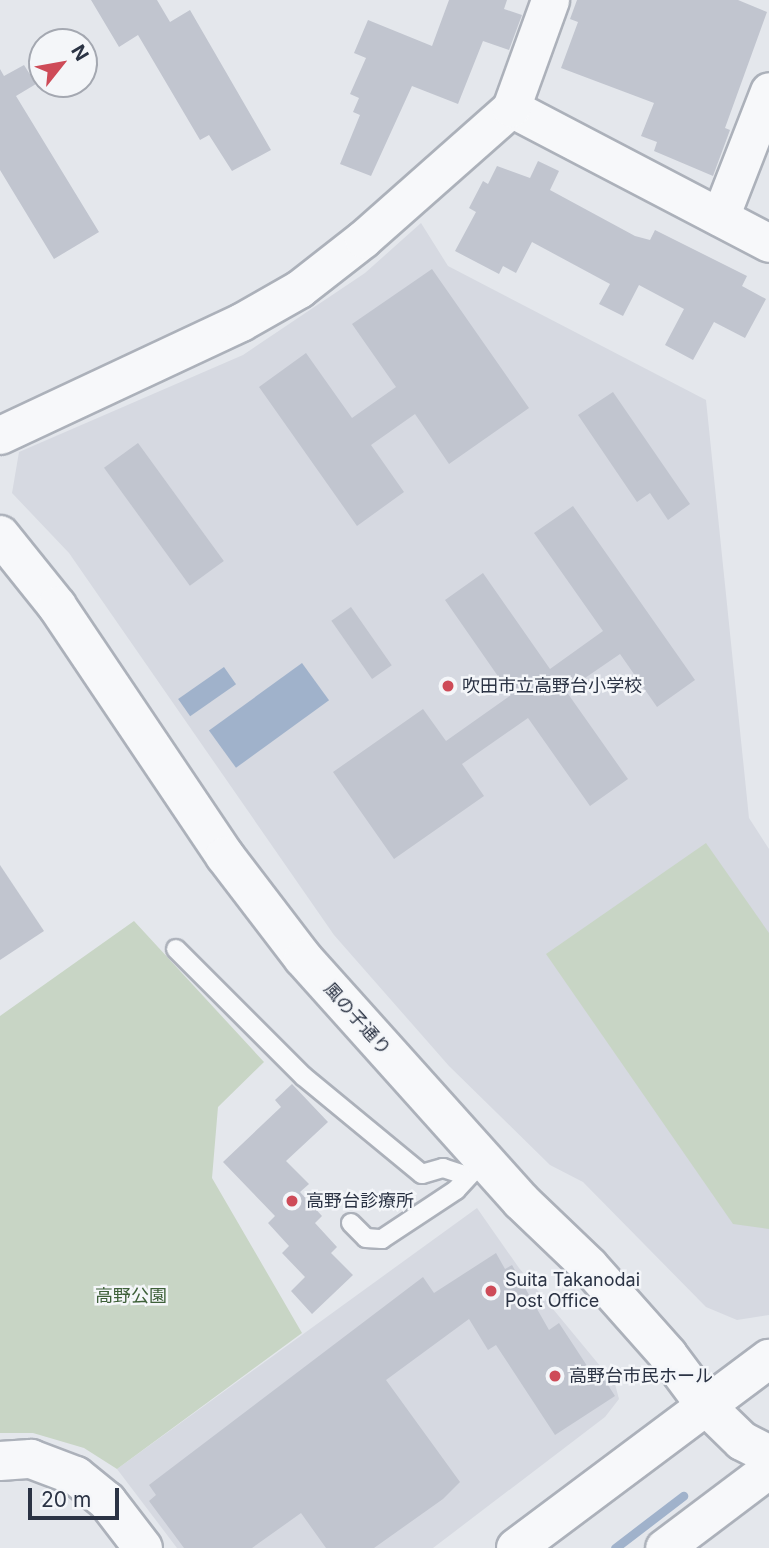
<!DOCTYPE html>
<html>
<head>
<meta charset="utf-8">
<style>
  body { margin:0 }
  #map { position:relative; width:769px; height:1548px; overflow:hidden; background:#e4e7ec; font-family:Inter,"Noto Sans JP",sans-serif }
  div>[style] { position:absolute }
  .built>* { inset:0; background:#d6d9e1 }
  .green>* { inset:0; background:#c8d5c5 }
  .water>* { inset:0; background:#a0b2cb; transform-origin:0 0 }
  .stream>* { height:9px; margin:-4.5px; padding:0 4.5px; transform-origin:4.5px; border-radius:4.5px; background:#a0b2cb }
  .building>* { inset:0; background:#c1c5cf; transform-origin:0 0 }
  .roads { filter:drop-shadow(2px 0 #acb1ba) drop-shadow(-2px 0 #acb1ba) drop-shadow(0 2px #acb1ba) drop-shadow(0 -2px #acb1ba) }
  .service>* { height:18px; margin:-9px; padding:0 9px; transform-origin:9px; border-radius:9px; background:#f7f8fa }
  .minor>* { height:37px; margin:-18.5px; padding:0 18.5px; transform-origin:18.5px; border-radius:18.5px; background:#f7f8fa }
  .tertiary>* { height:38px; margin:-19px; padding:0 19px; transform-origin:19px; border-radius:19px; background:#f7f8fa }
  .dots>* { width:19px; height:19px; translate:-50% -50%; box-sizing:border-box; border:4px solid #f4f6f9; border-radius:50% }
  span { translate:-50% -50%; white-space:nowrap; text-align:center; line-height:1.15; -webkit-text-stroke:5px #f4f6f9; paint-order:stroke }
  .poi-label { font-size:18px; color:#2b3344 }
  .left { translate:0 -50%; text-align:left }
  .street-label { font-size:18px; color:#2b3344 }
  .park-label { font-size:18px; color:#3e6039 }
  .north { position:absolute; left:28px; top:28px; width:70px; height:70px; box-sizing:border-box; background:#f4f6f9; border:2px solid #a4a8b1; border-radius:50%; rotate:59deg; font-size:19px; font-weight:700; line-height:28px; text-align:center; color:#2b3344 }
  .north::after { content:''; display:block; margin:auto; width:24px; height:32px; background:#ce4b58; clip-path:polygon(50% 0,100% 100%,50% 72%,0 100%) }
  .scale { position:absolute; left:28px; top:1488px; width:91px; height:32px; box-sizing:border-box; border:4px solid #2b3344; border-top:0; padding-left:9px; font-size:21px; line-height:24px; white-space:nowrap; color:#2b3344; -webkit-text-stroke:5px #f4f6f9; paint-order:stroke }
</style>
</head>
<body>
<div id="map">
  <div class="built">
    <i style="clip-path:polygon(421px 223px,448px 266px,706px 400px,749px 818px,769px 849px,769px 1315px,737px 1320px,706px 1307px,583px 1182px,550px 1165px,449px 1066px,334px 935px,69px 553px,12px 493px,19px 452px,243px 355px,365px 273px)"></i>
    <i style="clip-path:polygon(477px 1208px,519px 1268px,615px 1384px,619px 1399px,605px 1417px,433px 1548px,177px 1548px,117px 1469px)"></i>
  </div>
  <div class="green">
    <i style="clip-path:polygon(706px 843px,769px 933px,769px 1229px,733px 1224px,546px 954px)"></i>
    <i style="clip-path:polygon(134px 921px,264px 1062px,218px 1107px,212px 1178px,302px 1333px,117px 1469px,84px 1448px,33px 1433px,0 1433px,0 1016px)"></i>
  </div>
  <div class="water">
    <i style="left:302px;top:663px;width:46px;height:115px;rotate:54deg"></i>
    <i style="left:224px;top:667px;width:21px;height:56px;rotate:55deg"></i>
  </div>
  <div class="stream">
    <i style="left:615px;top:1548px;width:86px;rotate:-37.4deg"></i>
  </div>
  <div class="building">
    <i style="clip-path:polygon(91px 0,157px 0,170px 22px,190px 10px,271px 150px,232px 171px,209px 135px,200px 140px,138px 35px,119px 47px)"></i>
    <i style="clip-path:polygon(449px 0,507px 0,504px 9px,522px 15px,509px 50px,483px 41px,458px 104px,412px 86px,371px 176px,340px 164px,360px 115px,353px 112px,359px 98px,350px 94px,366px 58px,354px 53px,368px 20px,432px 46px)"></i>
    <i style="clip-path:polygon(577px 0,738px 0,767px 12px,725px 128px,730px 130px,713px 176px,654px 151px,657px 142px,641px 136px,654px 103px,561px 68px,578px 22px,570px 19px)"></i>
    <i style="clip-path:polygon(24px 65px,36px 84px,16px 96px,99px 232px,54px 259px,0 170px,0 69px,4px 76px)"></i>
    <i style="clip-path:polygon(538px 161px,559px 171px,550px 190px,635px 236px,650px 240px,655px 230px,747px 276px,742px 286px,766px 299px,745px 338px,714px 322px,693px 360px,665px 345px,684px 309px,639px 285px,623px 316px,599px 304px,610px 284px,532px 242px,516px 273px,503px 266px,499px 274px,455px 251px,476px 212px,469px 208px,483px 181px,488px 184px,497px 166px,530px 178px)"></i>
    <i style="clip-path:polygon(432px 269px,529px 408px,449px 464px,415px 414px,371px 445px,404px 492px,357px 526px,259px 387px,306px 353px,352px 418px,396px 387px,352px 324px)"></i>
    <i style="clip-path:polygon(613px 392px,690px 504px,668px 520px,650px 493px,637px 502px,578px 415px)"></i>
    <i style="left:138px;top:443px;width:146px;height:42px;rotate:54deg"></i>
    <i style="clip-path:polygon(573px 506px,695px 680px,657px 707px,620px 654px,566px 691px,628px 779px,590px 806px,528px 718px,462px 764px,484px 796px,394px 859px,333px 772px,423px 709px,446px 741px,511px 695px,445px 600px,483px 573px,550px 669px,603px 631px,534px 533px)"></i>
    <i style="left:351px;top:607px;width:71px;height:24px;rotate:55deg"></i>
    <i style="clip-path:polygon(0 865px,44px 931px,0 960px)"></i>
    <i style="clip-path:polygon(292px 1084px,328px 1122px,286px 1161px,309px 1184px,300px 1192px,322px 1216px,315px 1223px,337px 1247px,331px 1253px,353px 1275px,312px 1314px,291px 1291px,305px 1277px,282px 1253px,289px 1246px,268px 1223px,275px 1216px,223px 1162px,281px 1107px,275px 1100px)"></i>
    <i style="clip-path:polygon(496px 1253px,505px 1269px,512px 1265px,549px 1330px,559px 1323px,595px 1378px,601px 1374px,615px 1396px,555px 1435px,496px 1345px,488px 1350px,469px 1319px,386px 1380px,460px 1482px,443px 1499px,374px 1548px,326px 1548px,301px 1513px,252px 1548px,184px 1548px,149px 1501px,156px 1495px,149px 1485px,423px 1277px,434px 1293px)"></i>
  </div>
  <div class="roads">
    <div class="service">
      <i style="left:176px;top:949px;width:180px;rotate:45deg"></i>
      <i style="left:303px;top:1076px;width:154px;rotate:39.5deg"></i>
      <i style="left:422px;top:1174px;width:22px;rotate:-16deg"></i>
      <i style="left:443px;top:1168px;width:25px;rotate:18deg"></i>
      <i style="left:351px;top:1223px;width:21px;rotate:45deg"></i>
      <i style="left:366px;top:1238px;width:16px;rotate:4deg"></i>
      <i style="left:382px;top:1239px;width:89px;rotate:-33.5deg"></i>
      <i style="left:456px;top:1190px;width:26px;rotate:-47deg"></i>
    </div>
    <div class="minor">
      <i style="left:511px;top:108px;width:291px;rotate:27.6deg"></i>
      <i style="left:720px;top:217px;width:135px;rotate:-68.7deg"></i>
      <i style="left:0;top:435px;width:266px;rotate:-25.1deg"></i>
      <i style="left:241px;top:322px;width:67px;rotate:-29.6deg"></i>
      <i style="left:299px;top:289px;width:81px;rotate:-38deg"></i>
      <i style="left:363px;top:239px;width:198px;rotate:-41.5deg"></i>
      <i style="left:511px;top:108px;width:115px;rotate:-70.1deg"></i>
      <i style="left:664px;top:1548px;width:131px;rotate:-37deg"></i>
    </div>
    <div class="tertiary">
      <i style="left:0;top:535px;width:91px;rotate:51.2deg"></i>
      <i style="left:57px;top:606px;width:301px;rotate:56.1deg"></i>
      <i style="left:225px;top:856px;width:128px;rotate:52.6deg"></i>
      <i style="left:303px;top:958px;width:326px;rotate:48.1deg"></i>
      <i style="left:521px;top:1201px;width:94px;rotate:43.7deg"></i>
      <i style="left:589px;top:1266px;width:119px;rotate:48.4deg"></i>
      <i style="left:668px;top:1355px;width:64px;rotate:53.3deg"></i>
      <i style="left:706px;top:1406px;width:50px;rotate:44.2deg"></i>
      <i style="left:742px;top:1441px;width:30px;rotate:27deg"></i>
      <i style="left:0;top:1461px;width:31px;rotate:-4deg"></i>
      <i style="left:31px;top:1459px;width:48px;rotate:20.7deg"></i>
      <i style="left:76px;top:1476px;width:40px;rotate:39deg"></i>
      <i style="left:107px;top:1501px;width:59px;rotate:52.5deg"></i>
      <i style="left:516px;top:1548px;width:316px;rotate:-36.8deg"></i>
    </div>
  </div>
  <div class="dots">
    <i style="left:448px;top:686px;background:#ce4b58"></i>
    <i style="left:292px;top:1201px;background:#ce4b58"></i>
    <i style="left:491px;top:1291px;background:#ce4b58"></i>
    <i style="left:555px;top:1376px;background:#ce4b58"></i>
  </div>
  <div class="poi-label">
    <span class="left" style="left:462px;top:686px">吹田市立高野台小学校</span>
    <span class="left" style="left:306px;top:1201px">高野台診療所</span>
    <span class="left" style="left:505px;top:1291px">Suita Takanodai<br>Post Office</span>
    <span class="left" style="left:569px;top:1376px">高野台市民ホール</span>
  </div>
  <div class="street-label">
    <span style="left:357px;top:1019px;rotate:48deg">風の子通り</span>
  </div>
  <div class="park-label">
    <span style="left:131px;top:1296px">高野公園</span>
  </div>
  <div class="north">N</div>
  <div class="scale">20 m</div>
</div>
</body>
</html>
